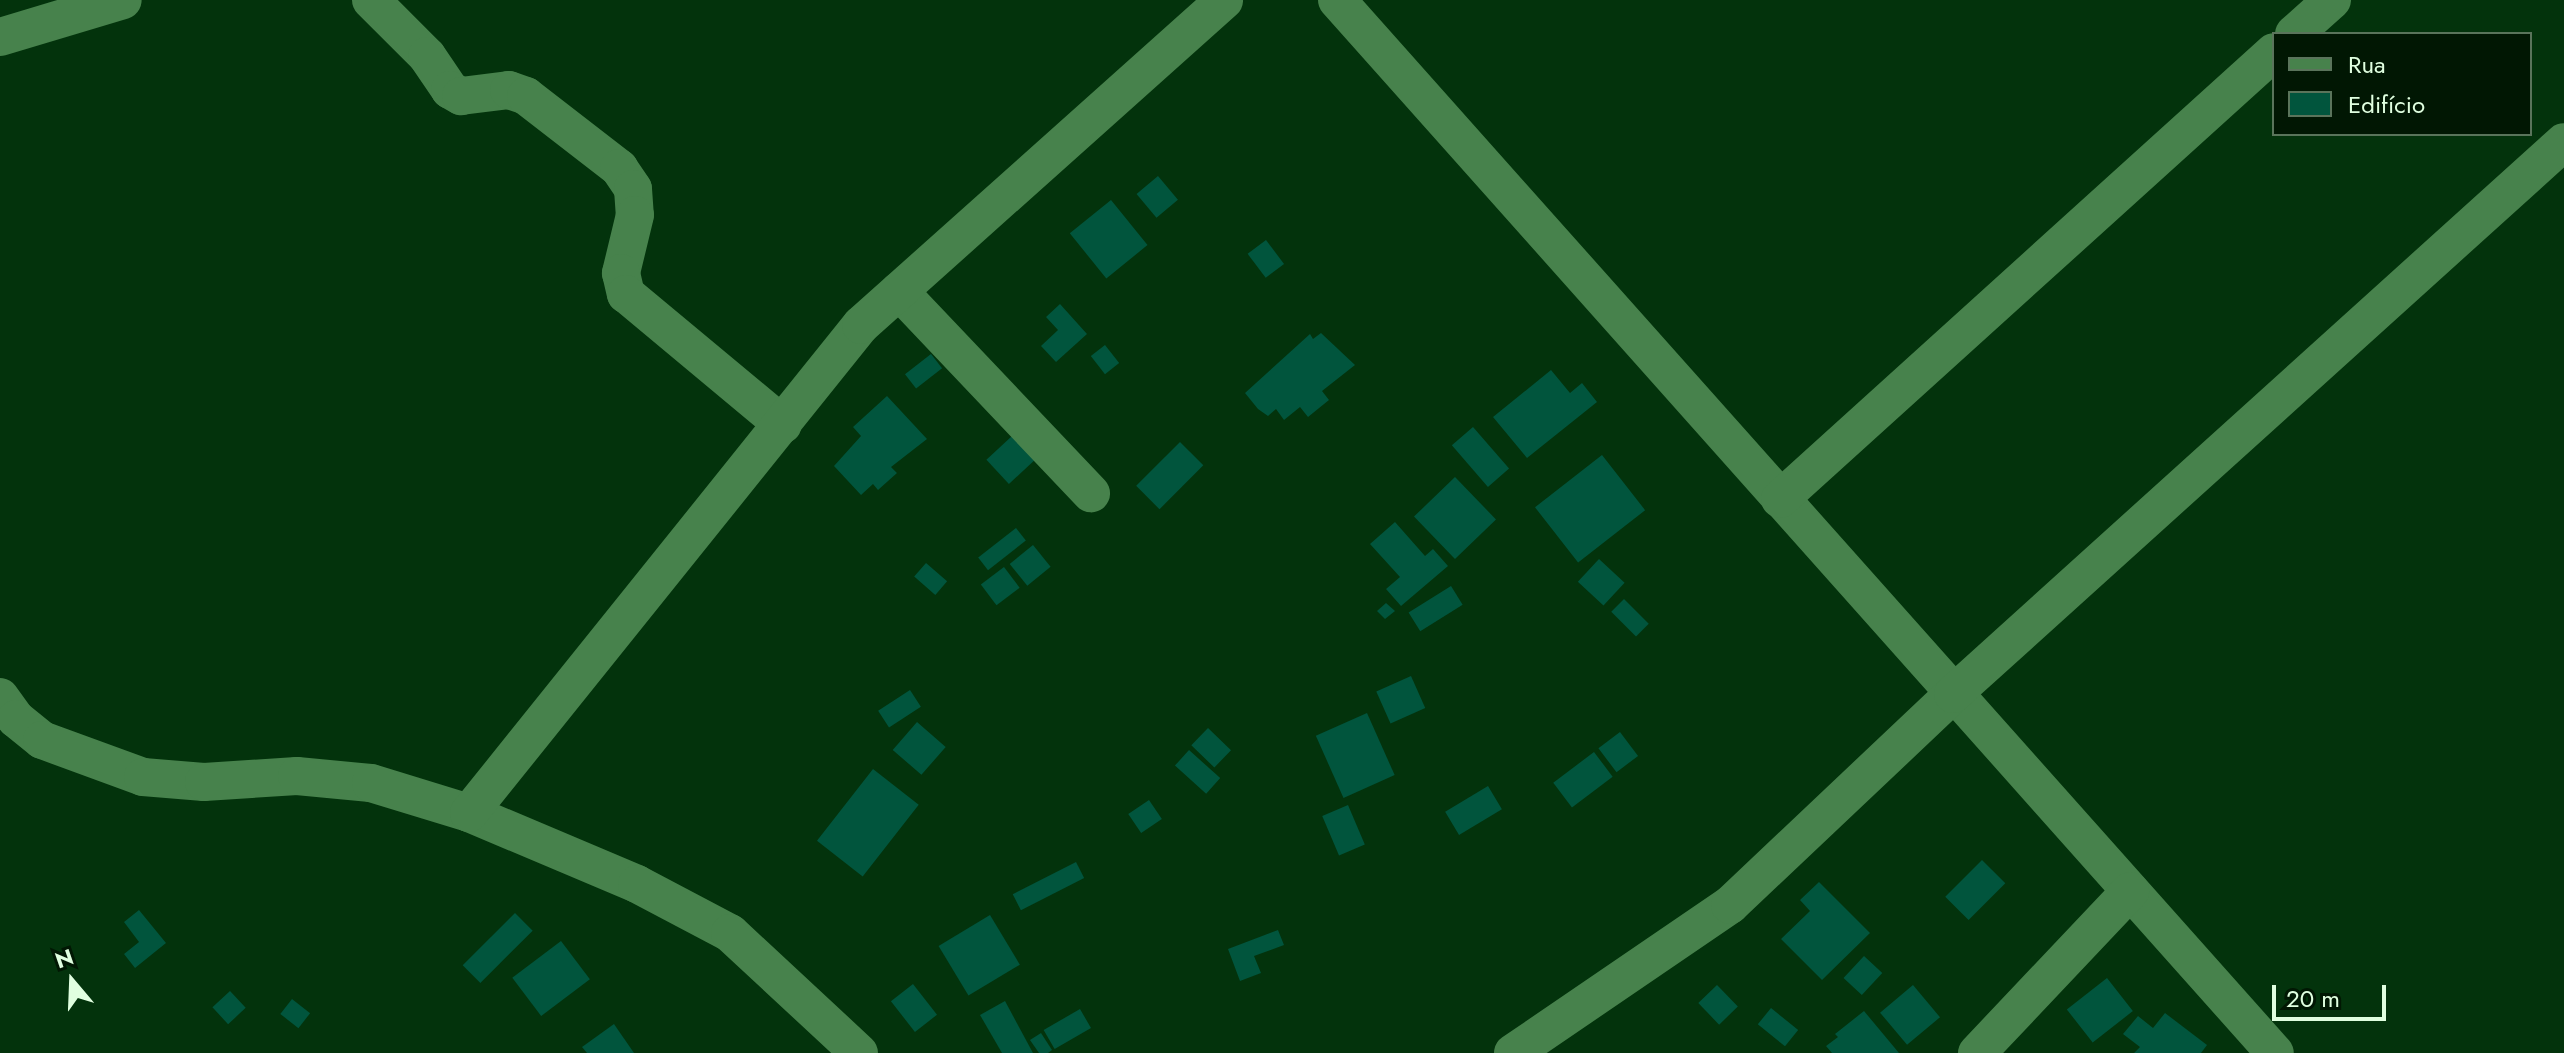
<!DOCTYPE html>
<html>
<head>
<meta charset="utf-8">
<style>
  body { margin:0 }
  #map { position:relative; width:2564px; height:1053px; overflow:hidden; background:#03330c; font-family:Jost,sans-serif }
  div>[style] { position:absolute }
  .building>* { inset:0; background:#01553d; transform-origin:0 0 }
  .street>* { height:38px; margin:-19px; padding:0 19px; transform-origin:19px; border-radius:19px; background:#47824c }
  span { translate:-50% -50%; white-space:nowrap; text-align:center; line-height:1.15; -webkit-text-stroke:6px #011703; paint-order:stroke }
  .legend { position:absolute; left:2272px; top:32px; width:260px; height:104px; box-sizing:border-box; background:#011703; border:2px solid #5a745b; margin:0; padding:10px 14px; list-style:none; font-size:24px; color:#e0ffe0 }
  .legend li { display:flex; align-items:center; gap:16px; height:40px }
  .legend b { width:40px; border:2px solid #5a745b }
  .north { position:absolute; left:32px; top:941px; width:80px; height:80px; -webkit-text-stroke:6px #011703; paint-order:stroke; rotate:341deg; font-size:22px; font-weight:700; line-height:32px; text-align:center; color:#e0ffe0 }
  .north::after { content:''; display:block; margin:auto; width:28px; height:36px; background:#e0ffe0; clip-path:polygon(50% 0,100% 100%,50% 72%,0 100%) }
  .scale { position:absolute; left:2272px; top:985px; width:114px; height:36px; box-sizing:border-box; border:4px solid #e0ffe0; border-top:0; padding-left:10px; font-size:24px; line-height:28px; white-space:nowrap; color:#e0ffe0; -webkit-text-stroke:6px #011703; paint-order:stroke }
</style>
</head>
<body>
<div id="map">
  <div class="building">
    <i style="left:1158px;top:176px;width:31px;height:28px;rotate:50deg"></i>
    <i style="left:1111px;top:200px;width:58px;height:53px;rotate:51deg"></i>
    <i style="left:1266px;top:240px;width:30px;height:23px;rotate:53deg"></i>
    <i style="clip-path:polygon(1060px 304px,1087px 334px,1056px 362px,1041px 346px,1058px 330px,1046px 317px)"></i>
    <i style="clip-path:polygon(1321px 333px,1355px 365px,1322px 391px,1329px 400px,1308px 417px,1300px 407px,1284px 420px,1276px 409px,1268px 416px,1258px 409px,1245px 393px,1310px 334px,1313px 339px)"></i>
    <i style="left:1105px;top:345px;width:23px;height:18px;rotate:52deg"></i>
    <i style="left:931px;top:354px;width:18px;height:33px;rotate:52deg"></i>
    <i style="clip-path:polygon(1551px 370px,1570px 393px,1582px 383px,1597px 402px,1527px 458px,1493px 417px)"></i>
    <i style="clip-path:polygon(887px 396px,927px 439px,891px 467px,897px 473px,878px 490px,873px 484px,861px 495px,834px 466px,861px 436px,853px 427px)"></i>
    <i style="left:1473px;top:427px;width:55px;height:28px;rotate:49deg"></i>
    <i style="left:1012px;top:436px;width:33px;height:35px;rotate:47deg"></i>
    <i style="left:1180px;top:442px;width:33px;height:62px;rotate:45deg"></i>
    <i style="left:1602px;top:455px;width:70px;height:85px;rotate:52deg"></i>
    <i style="left:1455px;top:477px;width:59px;height:57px;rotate:46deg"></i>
    <i style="clip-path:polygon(1395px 522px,1425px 556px,1433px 549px,1448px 566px,1401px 606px,1386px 589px,1400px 577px,1370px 544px)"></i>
    <i style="left:1016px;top:528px;width:16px;height:48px;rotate:52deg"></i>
    <i style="left:1033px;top:545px;width:28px;height:30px;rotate:51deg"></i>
    <i style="left:1599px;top:559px;width:35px;height:31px;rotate:43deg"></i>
    <i style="left:926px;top:563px;width:28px;height:18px;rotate:41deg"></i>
    <i style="left:1004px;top:567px;width:26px;height:29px;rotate:53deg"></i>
    <i style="left:1451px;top:586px;width:22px;height:50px;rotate:58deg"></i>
    <i style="left:1624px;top:599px;width:35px;height:18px;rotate:45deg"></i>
    <i style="clip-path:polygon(1386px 603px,1395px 611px,1385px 619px,1377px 611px)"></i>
    <i style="left:1411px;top:676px;width:35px;height:38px;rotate:66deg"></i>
    <i style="left:910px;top:690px;width:20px;height:38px;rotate:57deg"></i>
    <i style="left:1367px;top:713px;width:68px;height:56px;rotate:66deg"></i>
    <i style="left:917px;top:722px;width:38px;height:37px;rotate:41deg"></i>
    <i style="left:1208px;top:728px;width:32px;height:24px;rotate:44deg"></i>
    <i style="left:1620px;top:732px;width:30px;height:27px;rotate:53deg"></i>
    <i style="left:1189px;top:750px;width:42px;height:21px;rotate:42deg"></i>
    <i style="left:1594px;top:752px;width:31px;height:51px;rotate:53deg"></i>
    <i style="left:873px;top:769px;width:58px;height:91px;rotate:38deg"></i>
    <i style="left:1488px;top:786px;width:27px;height:50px;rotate:59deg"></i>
    <i style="left:1149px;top:800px;width:23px;height:25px;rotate:56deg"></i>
    <i style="left:1348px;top:805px;width:43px;height:28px;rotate:67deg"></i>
    <i style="left:1982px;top:860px;width:33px;height:52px;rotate:45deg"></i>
    <i style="left:1076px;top:862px;width:18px;height:71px;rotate:63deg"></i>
    <i style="clip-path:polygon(1819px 882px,1870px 933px,1822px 980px,1781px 939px,1810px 911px,1800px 900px)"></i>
    <i style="clip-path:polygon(139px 910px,166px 943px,135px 968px,124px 954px,139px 942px,124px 922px)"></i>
    <i style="left:515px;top:913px;width:25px;height:74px;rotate:45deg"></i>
    <i style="left:990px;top:915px;width:58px;height:60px;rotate:59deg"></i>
    <i style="clip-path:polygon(1278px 930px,1284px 945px,1254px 956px,1261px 973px,1240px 981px,1228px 949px)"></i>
    <i style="left:561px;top:941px;width:48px;height:61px;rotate:53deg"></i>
    <i style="left:1864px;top:956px;width:25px;height:30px;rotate:43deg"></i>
    <i style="left:2107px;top:978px;width:42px;height:51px;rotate:52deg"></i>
    <i style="left:913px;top:984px;width:39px;height:28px;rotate:52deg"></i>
    <i style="left:1717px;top:985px;width:30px;height:26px;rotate:46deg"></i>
    <i style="left:1913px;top:985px;width:42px;height:43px;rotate:50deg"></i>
    <i style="left:230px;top:991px;width:23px;height:24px;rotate:47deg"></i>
    <i style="left:292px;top:999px;width:23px;height:19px;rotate:38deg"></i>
    <i style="clip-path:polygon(1005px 1001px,1033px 1053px,1002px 1053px,980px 1015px)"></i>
    <i style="left:1771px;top:1008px;width:35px;height:21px;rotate:39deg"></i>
    <i style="left:1080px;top:1009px;width:22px;height:42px;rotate:60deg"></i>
    <i style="clip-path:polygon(1864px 1011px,1899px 1053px,1832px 1053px,1826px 1046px,1838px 1037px,1835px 1034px)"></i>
    <i style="clip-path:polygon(2165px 1013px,2207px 1045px,2201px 1053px,2134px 1053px,2140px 1047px,2123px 1034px,2138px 1016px,2153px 1028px)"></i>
    <i style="clip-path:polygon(614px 1024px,634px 1053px,587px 1053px,582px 1047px)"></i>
    <i style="clip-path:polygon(1041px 1033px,1052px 1050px,1048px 1053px,1039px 1053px,1030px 1040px)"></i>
  </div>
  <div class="street">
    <i style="left:371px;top:0;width:79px;rotate:45deg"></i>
    <i style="left:427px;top:56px;width:41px;rotate:55.9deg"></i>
    <i style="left:450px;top:90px;width:13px;rotate:29deg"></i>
    <i style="left:461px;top:96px;width:48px;rotate:-7.1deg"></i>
    <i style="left:509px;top:90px;width:18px;rotate:19deg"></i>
    <i style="left:526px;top:96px;width:118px;rotate:37.7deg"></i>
    <i style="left:619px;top:168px;width:25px;rotate:56deg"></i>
    <i style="left:633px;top:189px;width:26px;rotate:86deg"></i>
    <i style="left:635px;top:215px;width:60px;rotate:103.6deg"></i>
    <i style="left:621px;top:273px;width:22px;rotate:77deg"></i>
    <i style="left:626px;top:294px;width:204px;rotate:39.8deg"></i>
    <i style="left:1337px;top:0;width:1410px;rotate:48.31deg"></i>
    <i style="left:2294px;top:34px;width:51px;rotate:-41.8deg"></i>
    <i style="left:0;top:37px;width:128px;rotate:-16.7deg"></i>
    <i style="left:899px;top:291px;width:279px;rotate:46.5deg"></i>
    <i style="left:1780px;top:499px;width:666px;rotate:-42.14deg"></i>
    <i style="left:0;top:697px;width:27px;rotate:54deg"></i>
    <i style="left:16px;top:719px;width:33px;rotate:39deg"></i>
    <i style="left:42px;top:740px;width:108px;rotate:20.1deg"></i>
    <i style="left:143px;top:777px;width:61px;rotate:4.7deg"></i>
    <i style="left:204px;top:782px;width:93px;rotate:-3.7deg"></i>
    <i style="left:297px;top:776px;width:74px;rotate:5.4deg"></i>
    <i style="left:371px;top:783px;width:102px;rotate:17deg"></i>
    <i style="left:469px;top:813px;width:182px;rotate:22.9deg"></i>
    <i style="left:637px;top:884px;width:105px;rotate:27.8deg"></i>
    <i style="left:730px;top:933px;width:176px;rotate:42.9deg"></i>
    <i style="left:469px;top:813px;width:626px;rotate:-51.23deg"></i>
    <i style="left:861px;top:325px;width:487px;rotate:-41.8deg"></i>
    <i style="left:1513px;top:1053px;width:263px;rotate:-34.3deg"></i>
    <i style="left:1730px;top:905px;width:307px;rotate:-43.4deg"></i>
    <i style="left:1953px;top:694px;width:823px;rotate:-42.1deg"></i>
    <i style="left:1977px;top:1053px;width:223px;rotate:-46.6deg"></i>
  </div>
  <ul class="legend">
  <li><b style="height:10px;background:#47824c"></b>Rua</li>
  <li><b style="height:22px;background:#01553d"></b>Edifício</li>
  </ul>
  <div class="north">N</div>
  <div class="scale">20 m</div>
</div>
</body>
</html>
